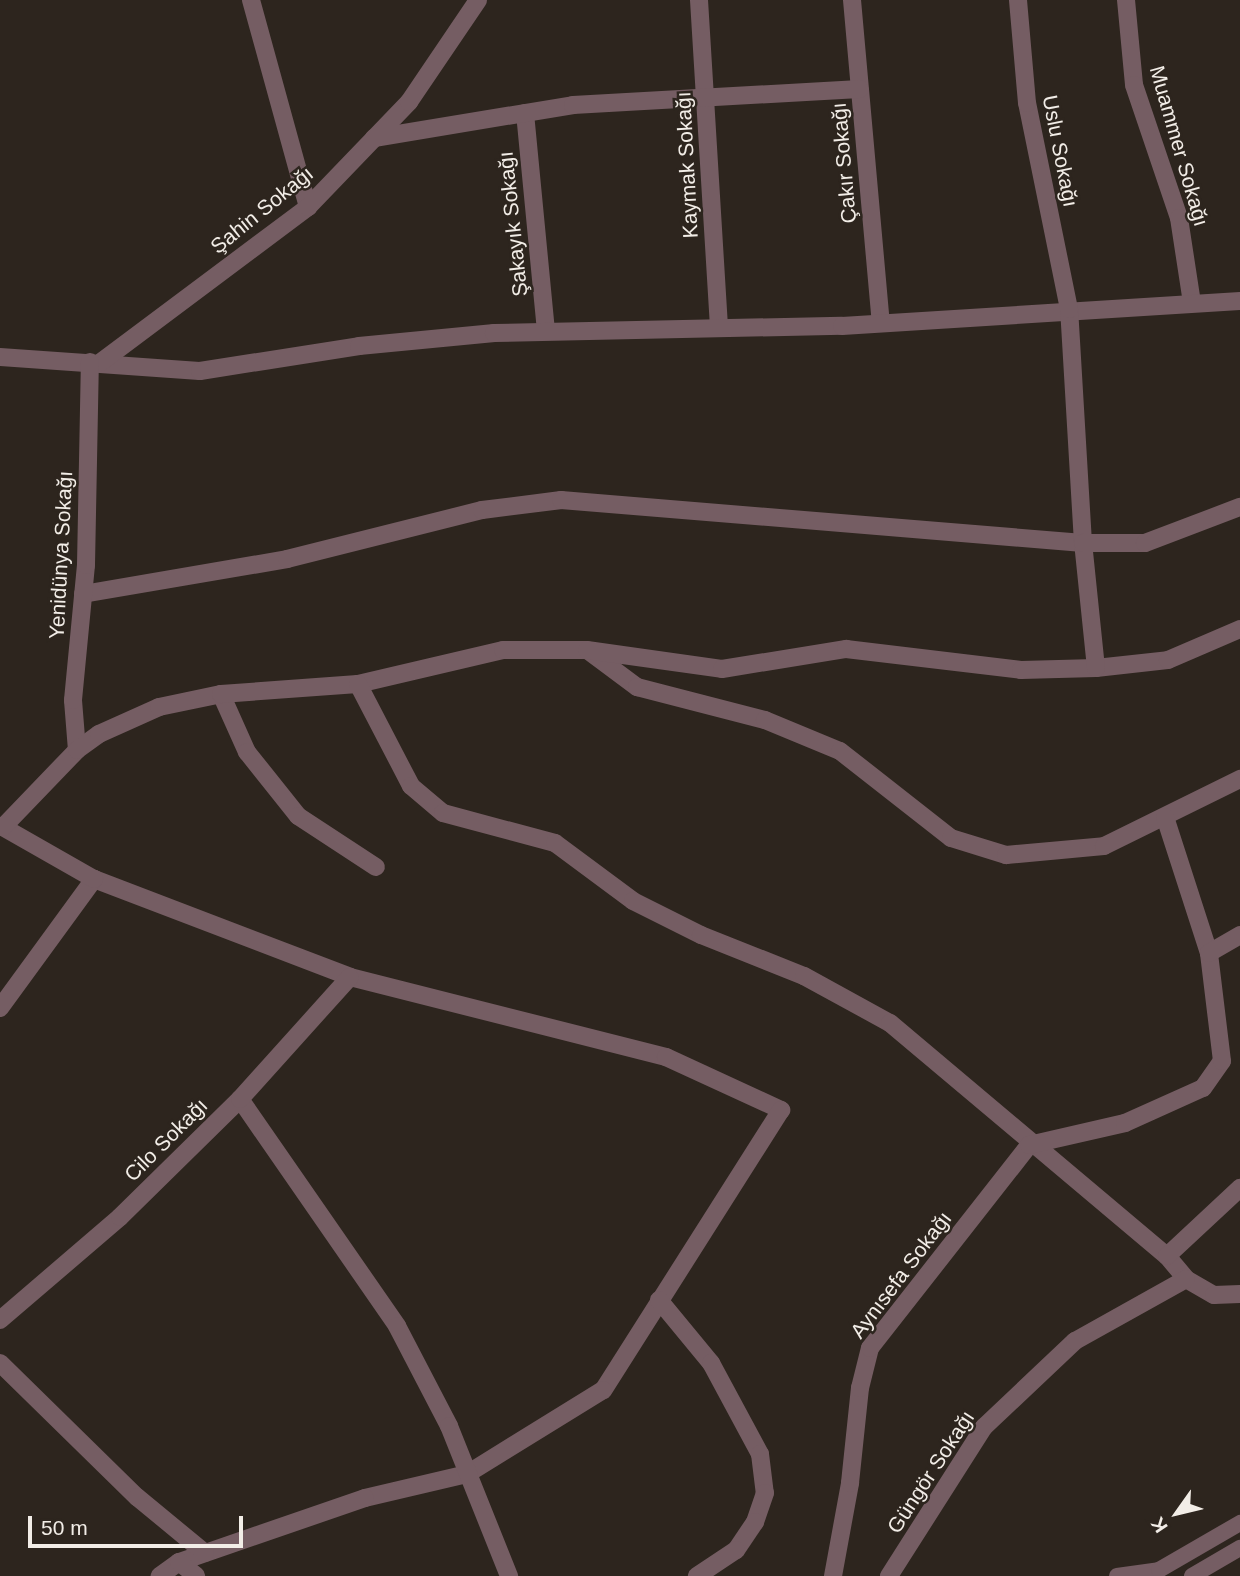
<!DOCTYPE html>
<html>
<head>
<meta charset="utf-8">
<style>
  body { margin:0 }
  #map { position:relative; width:1240px; height:1576px; overflow:hidden; background:#2d251e; font-family:Arial,sans-serif }
  div>[style] { position:absolute }
  .lane>* { height:16px; margin:-8px; padding:0 8px; transform-origin:8px; border-radius:8px; background:#755d63 }
  .street>* { height:18px; margin:-9px; padding:0 9px; transform-origin:9px; border-radius:9px; background:#755d63 }
  span { translate:-50% -50%; white-space:nowrap; text-align:center; line-height:1.15; -webkit-text-stroke:5px #2d251e; paint-order:stroke }
  .street-label { font-size:21px; color:#f2ede7 }
  .north { position:absolute; left:1142px; top:1478px; width:70px; height:70px; -webkit-text-stroke:5px #2d251e; paint-order:stroke; rotate:236deg; font-size:19px; font-weight:700; line-height:28px; text-align:center; color:#f2ede7 }
  .north::after { content:''; display:block; margin:auto; width:24px; height:32px; background:#f2ede7; clip-path:polygon(50% 0,100% 100%,50% 72%,0 100%) }
  .scale { position:absolute; left:28px; top:1516px; width:215px; height:32px; box-sizing:border-box; border:4px solid #f2ede7; border-top:0; padding-left:9px; font-size:21px; line-height:24px; white-space:nowrap; color:#f2ede7; -webkit-text-stroke:5px #2d251e; paint-order:stroke }
</style>
</head>
<body>
<div id="map">
  <div class="lane">
    <i style="left:1117px;top:1576px;width:42px;rotate:-8.1deg"></i>
    <i style="left:1159px;top:1570px;width:94px;rotate:-30.1deg"></i>
    <i style="left:1192px;top:1576px;width:56px;rotate:-30.3deg"></i>
  </div>
  <div class="street">
    <i style="left:251px;top:0;width:215px;rotate:74.6deg"></i>
    <i style="left:699px;top:0;width:328px;rotate:86.5deg"></i>
    <i style="left:852px;top:0;width:324px;rotate:84.9deg"></i>
    <i style="left:1126px;top:0;width:85px;rotate:84.6deg"></i>
    <i style="left:1134px;top:85px;width:140px;rotate:71.3deg"></i>
    <i style="left:1179px;top:218px;width:86px;rotate:81.3deg"></i>
    <i style="left:525px;top:113px;width:219px;rotate:84.5deg"></i>
    <i style="left:374px;top:138px;width:202px;rotate:-9.4deg"></i>
    <i style="left:573px;top:105px;width:287px;rotate:-3.2deg"></i>
    <i style="left:0;top:357px;width:200px;rotate:4deg"></i>
    <i style="left:200px;top:371px;width:161px;rotate:-8.9deg"></i>
    <i style="left:359px;top:346px;width:136px;rotate:-5.5deg"></i>
    <i style="left:494px;top:333px;width:348px;rotate:-1.2deg"></i>
    <i style="left:842px;top:326px;width:399px;rotate:-3.6deg"></i>
    <i style="left:101px;top:362px;width:259px;rotate:-36.8deg"></i>
    <i style="left:308px;top:207px;width:146px;rotate:-46.1deg"></i>
    <i style="left:409px;top:102px;width:123px;rotate:-55.9deg"></i>
    <i style="left:83px;top:594px;width:207px;rotate:-9.7deg"></i>
    <i style="left:287px;top:559px;width:201px;rotate:-14.1deg"></i>
    <i style="left:482px;top:510px;width:80px;rotate:-7.2deg"></i>
    <i style="left:561px;top:500px;width:524px;rotate:4.71deg"></i>
    <i style="left:1083px;top:543px;width:234px;rotate:-93.4deg"></i>
    <i style="left:1069px;top:309px;width:210px;rotate:-101.5deg"></i>
    <i style="left:1027px;top:103px;width:103px;rotate:-95deg"></i>
    <i style="left:590px;top:652px;width:59px;rotate:36.7deg"></i>
    <i style="left:637px;top:687px;width:132px;rotate:14.5deg"></i>
    <i style="left:765px;top:720px;width:81px;rotate:22.5deg"></i>
    <i style="left:840px;top:751px;width:141px;rotate:38.1deg"></i>
    <i style="left:951px;top:838px;width:58px;rotate:17.2deg"></i>
    <i style="left:1006px;top:855px;width:98px;rotate:-5.2deg"></i>
    <i style="left:1104px;top:846px;width:152px;rotate:-26.2deg"></i>
    <i style="left:1096px;top:668px;width:72px;rotate:-6.3deg"></i>
    <i style="left:1168px;top:660px;width:78px;rotate:-23.3deg"></i>
    <i style="left:358px;top:684px;width:149px;rotate:-13.2deg"></i>
    <i style="left:503px;top:650px;width:84px"></i>
    <i style="left:587px;top:650px;width:136px;rotate:8deg"></i>
    <i style="left:722px;top:669px;width:126px;rotate:-9.2deg"></i>
    <i style="left:846px;top:649px;width:176px;rotate:6.8deg"></i>
    <i style="left:1021px;top:670px;width:75px;rotate:-1.5deg"></i>
    <i style="left:1096px;top:668px;width:126px;rotate:-95.9deg"></i>
    <i style="left:1083px;top:543px;width:62px"></i>
    <i style="left:1145px;top:543px;width:102px;rotate:-20.8deg"></i>
    <i style="left:221px;top:694px;width:64px;rotate:65.9deg"></i>
    <i style="left:247px;top:752px;width:82px;rotate:51.4deg"></i>
    <i style="left:298px;top:816px;width:93px;rotate:33.2deg"></i>
    <i style="left:77px;top:750px;width:50px;rotate:-94.6deg"></i>
    <i style="left:73px;top:700px;width:136px;rotate:-84.5deg"></i>
    <i style="left:86px;top:565px;width:203px;rotate:-88.9deg"></i>
    <i style="left:1165px;top:817px;width:143px;rotate:72.1deg"></i>
    <i style="left:94px;top:879px;width:274px;rotate:20.9deg"></i>
    <i style="left:350px;top:977px;width:326px;rotate:14.2deg"></i>
    <i style="left:666px;top:1057px;width:127px;rotate:24.7deg"></i>
    <i style="left:781px;top:1110px;width:332px;rotate:122.4deg"></i>
    <i style="left:603px;top:1390px;width:160px;rotate:148.3deg"></i>
    <i style="left:467px;top:1474px;width:105px;rotate:166.8deg"></i>
    <i style="left:365px;top:1498px;width:197px;rotate:161deg"></i>
    <i style="left:179px;top:1562px;width:24px;rotate:144deg"></i>
    <i style="left:0;top:1008px;width:160px;rotate:-53.9deg"></i>
    <i style="left:94px;top:879px;width:105px;rotate:-150.3deg"></i>
    <i style="left:3px;top:827px;width:107px;rotate:-46.1deg"></i>
    <i style="left:77px;top:750px;width:27px;rotate:-36deg"></i>
    <i style="left:99px;top:734px;width:66px;rotate:-24.2deg"></i>
    <i style="left:159px;top:707px;width:63px;rotate:-11.8deg"></i>
    <i style="left:221px;top:694px;width:137px;rotate:-4.2deg"></i>
    <i style="left:358px;top:684px;width:115px;rotate:62.5deg"></i>
    <i style="left:411px;top:786px;width:42px;rotate:40.2deg"></i>
    <i style="left:443px;top:813px;width:116px;rotate:15deg"></i>
    <i style="left:555px;top:843px;width:97px;rotate:36.6deg"></i>
    <i style="left:633px;top:901px;width:76px;rotate:26.6deg"></i>
    <i style="left:701px;top:935px;width:111px;rotate:21.7deg"></i>
    <i style="left:804px;top:976px;width:98px;rotate:28.7deg"></i>
    <i style="left:890px;top:1023px;width:362px;rotate:40.1deg"></i>
    <i style="left:1167px;top:1256px;width:30px;rotate:50deg"></i>
    <i style="left:1186px;top:1279px;width:32px;rotate:30deg"></i>
    <i style="left:1214px;top:1295px;width:26px;rotate:-2deg"></i>
    <i style="left:240px;top:1099px;width:276px;rotate:55.3deg"></i>
    <i style="left:397px;top:1326px;width:113px;rotate:62.5deg"></i>
    <i style="left:449px;top:1426px;width:162px;rotate:68.2deg"></i>
    <i style="left:1167px;top:1256px;width:100px;rotate:-43deg"></i>
    <i style="left:659px;top:1300px;width:82px;rotate:50.5deg"></i>
    <i style="left:711px;top:1363px;width:103px;rotate:61.7deg"></i>
    <i style="left:760px;top:1454px;width:39px;rotate:83deg"></i>
    <i style="left:765px;top:1493px;width:31px;rotate:109deg"></i>
    <i style="left:755px;top:1522px;width:34px;rotate:124deg"></i>
    <i style="left:736px;top:1550px;width:47px;rotate:146.3deg"></i>
    <i style="left:0;top:1320px;width:158px;rotate:-40.6deg"></i>
    <i style="left:120px;top:1217px;width:168px;rotate:-44.5deg"></i>
    <i style="left:240px;top:1099px;width:164px;rotate:-48deg"></i>
    <i style="left:0;top:1363px;width:192px;rotate:44.4deg"></i>
    <i style="left:137px;top:1497px;width:88px;rotate:39.5deg"></i>
    <i style="left:179px;top:1562px;width:22px;rotate:39deg"></i>
    <i style="left:833px;top:1576px;width:95px;rotate:-79.6deg"></i>
    <i style="left:850px;top:1483px;width:96px;rotate:-84deg"></i>
    <i style="left:860px;top:1388px;width:41px;rotate:-76deg"></i>
    <i style="left:870px;top:1348px;width:258px;rotate:-51.9deg"></i>
    <i style="left:1029px;top:1145px;width:98px;rotate:-12.9deg"></i>
    <i style="left:1125px;top:1123px;width:85px;rotate:-24.2deg"></i>
    <i style="left:1203px;top:1088px;width:33px;rotate:-55deg"></i>
    <i style="left:1222px;top:1061px;width:109px;rotate:-96.9deg"></i>
    <i style="left:1209px;top:953px;width:36px;rotate:-30deg"></i>
    <i style="left:889px;top:1576px;width:177px;rotate:-57.5deg"></i>
    <i style="left:984px;top:1427px;width:125px;rotate:-43.4deg"></i>
    <i style="left:1075px;top:1341px;width:127px;rotate:-29.2deg"></i>
  </div>
  <div class="street-label">
    <span style="left:1179px;top:146px;rotate:74deg">Muammer Sokağı</span>
    <span style="left:1060px;top:151px;rotate:79deg">Uslu Sokağı</span>
    <span style="left:844px;top:163px;rotate:-95deg">Çakır Sokağı</span>
    <span style="left:687px;top:165px;rotate:-93deg">Kaymak Sokağı</span>
    <span style="left:262px;top:210px;rotate:-39deg">Şahin Sokağı</span>
    <span style="left:513px;top:224px;rotate:-96deg">Şakayık Sokağı</span>
    <span style="left:61px;top:555px;rotate:-87deg">Yenidünya Sokağı</span>
    <span style="left:166px;top:1140px;rotate:-45deg">Cilo Sokağı</span>
    <span style="left:901px;top:1275px;rotate:-53deg">Aynısefa Sokağı</span>
    <span style="left:931px;top:1472px;rotate:-57deg">Güngör Sokağı</span>
  </div>
  <div class="north">K</div>
  <div class="scale">50 m</div>
</div>
</body>
</html>
